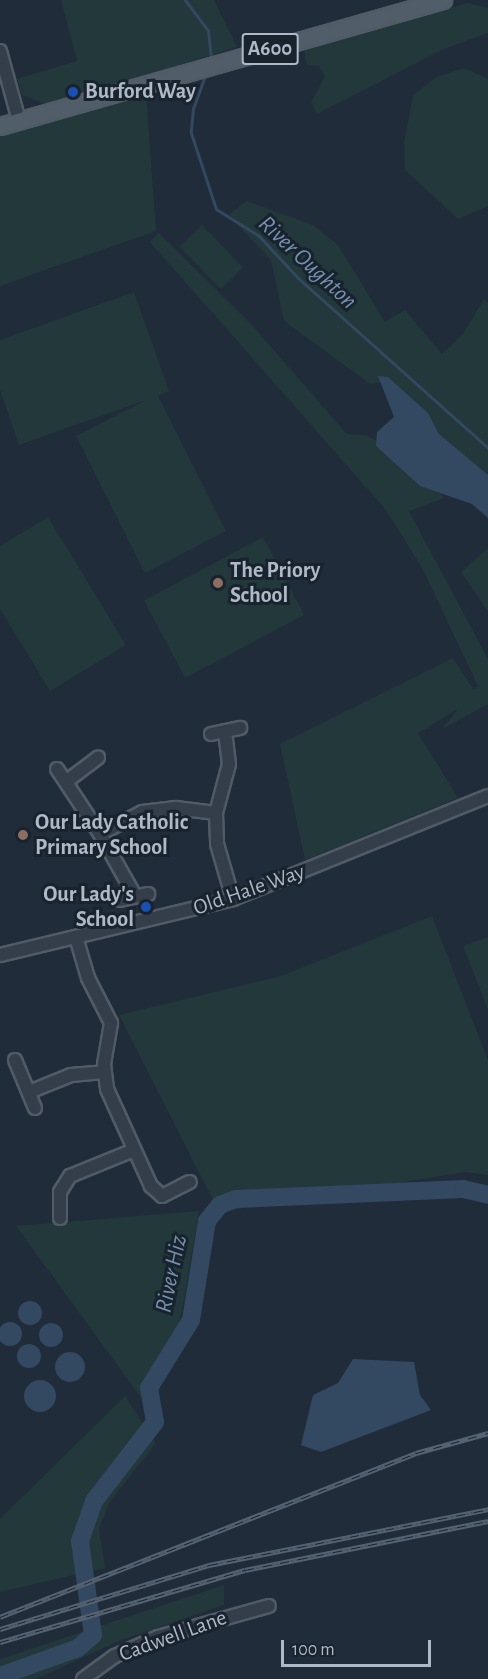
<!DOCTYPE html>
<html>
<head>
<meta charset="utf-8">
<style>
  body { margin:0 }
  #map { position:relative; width:488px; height:1679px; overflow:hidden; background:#202c39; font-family:"Alegreya Sans",sans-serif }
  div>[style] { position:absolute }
  .green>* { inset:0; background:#22383a; transform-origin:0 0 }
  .water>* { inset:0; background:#334861 }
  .round { border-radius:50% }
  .stream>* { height:3px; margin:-1.5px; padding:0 1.5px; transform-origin:1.5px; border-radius:1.5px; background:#334861 }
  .river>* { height:18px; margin:-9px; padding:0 9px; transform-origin:9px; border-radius:9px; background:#334861 }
  .roads { filter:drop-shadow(2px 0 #515b67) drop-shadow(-2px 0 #515b67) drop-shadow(0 2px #515b67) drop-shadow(0 -2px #515b67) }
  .minor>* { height:12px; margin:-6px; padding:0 6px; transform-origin:6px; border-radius:6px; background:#343e4a }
  .major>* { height:15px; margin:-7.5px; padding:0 7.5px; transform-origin:7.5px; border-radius:7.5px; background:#525d6a }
  .rail>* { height:5px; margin-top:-2.5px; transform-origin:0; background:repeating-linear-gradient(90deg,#19232e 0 9px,#556271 0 18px); box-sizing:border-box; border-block:2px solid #556271 }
  .dots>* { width:16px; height:16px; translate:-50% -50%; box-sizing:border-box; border:3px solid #19232e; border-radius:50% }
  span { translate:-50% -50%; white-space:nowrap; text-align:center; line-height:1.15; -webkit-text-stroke:6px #19232e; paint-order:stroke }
  .shield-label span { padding:2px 4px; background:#19232e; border:2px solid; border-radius:4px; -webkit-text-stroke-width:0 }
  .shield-label { font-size:21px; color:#aeb8c6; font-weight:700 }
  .poi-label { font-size:22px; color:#aeb8c6; font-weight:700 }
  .left { translate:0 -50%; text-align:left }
  .right { translate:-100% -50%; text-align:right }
  .street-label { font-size:22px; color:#aeb8c6 }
  .water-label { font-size:24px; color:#7590af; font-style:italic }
  .scale { position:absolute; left:281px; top:1640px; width:150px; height:27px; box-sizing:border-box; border:3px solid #aeb8c6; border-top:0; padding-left:8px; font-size:18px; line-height:21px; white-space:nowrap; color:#aeb8c6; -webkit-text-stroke:4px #19232e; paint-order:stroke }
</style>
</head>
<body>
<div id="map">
  <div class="green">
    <i style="clip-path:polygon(61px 0,214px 0,237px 47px,50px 106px,22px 95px,17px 79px,77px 61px)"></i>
    <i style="clip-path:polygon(468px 3px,488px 8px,488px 33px,444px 49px,317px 114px,311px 103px,325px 76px,319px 66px,307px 65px,304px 48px)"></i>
    <i style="clip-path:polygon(465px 68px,488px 79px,488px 206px,458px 219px,405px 170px,404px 143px,413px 95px,438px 76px)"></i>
    <i style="clip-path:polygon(146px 93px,156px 231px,0 286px,0 135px)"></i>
    <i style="clip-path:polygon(247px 201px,313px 225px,338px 245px,385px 322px,405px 310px,442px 354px,463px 334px,484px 299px,488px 303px,488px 479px,447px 451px,385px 381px,370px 384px,284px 321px,271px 260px,228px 215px)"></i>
    <i style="left:202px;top:225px;width:59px;height:31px;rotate:46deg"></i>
    <i style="clip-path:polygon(159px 233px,251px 324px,347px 434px,366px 435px,402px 455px,444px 498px,409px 511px,488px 659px,488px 704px,442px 729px,458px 709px,418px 733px,458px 798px,305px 860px,280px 744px,453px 658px,474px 690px,478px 686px,422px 568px,386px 510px,150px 242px)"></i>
    <i style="clip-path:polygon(134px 292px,169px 391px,158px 396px,226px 531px,145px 573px,76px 436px,146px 400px,19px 445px,0 390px,0 340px)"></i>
    <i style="clip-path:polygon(48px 517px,126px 645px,50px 691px,0 609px,0 546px)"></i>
    <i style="left:263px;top:537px;width:88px;height:135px;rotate:62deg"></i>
    <i style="clip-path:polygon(488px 548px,488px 611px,461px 572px)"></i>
    <i style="clip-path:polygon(432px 916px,488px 1060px,488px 1175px,466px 1172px,219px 1212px,119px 1015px,281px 976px)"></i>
    <i style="clip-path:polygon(488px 937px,488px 1010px,463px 946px)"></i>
    <i style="clip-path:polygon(199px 1211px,181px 1316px,145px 1403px,16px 1226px)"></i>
    <i style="clip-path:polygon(125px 1396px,156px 1443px,110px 1501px,99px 1529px,105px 1568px,0 1592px,0 1519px)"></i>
    <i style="clip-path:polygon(224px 1585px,224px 1605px,121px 1640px,36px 1679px,0 1679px,0 1659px)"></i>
  </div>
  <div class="water">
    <i style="clip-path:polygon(378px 376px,388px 377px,428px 413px,439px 434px,488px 475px,488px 518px,472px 504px,420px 486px,376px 446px,377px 432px,394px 417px)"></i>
    <i class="round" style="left:18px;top:1301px;width:24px;height:24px"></i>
    <i class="round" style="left:-2px;top:1322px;width:24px;height:24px"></i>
    <i class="round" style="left:39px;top:1323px;width:24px;height:24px"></i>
    <i class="round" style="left:17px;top:1344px;width:24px;height:24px"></i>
    <i class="round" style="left:55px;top:1352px;width:30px;height:30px"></i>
    <i style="clip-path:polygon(353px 1359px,414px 1362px,420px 1395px,431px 1410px,321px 1452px,301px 1445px,313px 1395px,338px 1383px)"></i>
    <i class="round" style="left:24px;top:1380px;width:32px;height:32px"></i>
  </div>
  <div class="stream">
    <i style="left:185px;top:0;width:38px;rotate:53deg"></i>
    <i style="left:208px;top:30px;width:31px;rotate:84deg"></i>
    <i style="left:206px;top:73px;width:37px;rotate:110deg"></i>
    <i style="left:193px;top:108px;width:25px;rotate:95deg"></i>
    <i style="left:191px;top:133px;width:80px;rotate:71.8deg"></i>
    <i style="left:216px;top:209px;width:51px;rotate:32.1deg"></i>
    <i style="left:259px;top:236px;width:57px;rotate:47.1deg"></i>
    <i style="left:298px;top:278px;width:255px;rotate:41.8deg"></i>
  </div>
  <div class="river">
    <i style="left:0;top:1676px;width:83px;rotate:-19.7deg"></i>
    <i style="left:78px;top:1648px;width:20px;rotate:-41deg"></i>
    <i style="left:93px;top:1635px;width:95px;rotate:-97.9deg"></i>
    <i style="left:80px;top:1541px;width:42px;rotate:-70.7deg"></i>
    <i style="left:94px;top:1501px;width:100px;rotate:-52.3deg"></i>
    <i style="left:155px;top:1422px;width:35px;rotate:-100deg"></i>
    <i style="left:149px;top:1388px;width:80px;rotate:-58.3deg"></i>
    <i style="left:191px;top:1320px;width:100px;rotate:-80.8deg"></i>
    <i style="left:207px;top:1221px;width:21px;rotate:-51deg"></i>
    <i style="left:220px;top:1205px;width:17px;rotate:-21deg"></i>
    <i style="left:236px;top:1199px;width:227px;rotate:-2.5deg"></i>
    <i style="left:463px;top:1189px;width:26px;rotate:13deg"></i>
  </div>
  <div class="roads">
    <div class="minor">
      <i style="left:0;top:51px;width:73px;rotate:74.8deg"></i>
      <i style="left:211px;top:734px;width:30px;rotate:-12deg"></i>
      <i style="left:57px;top:769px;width:78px;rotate:56.5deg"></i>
      <i style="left:67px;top:781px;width:39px;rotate:-37deg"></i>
      <i style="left:216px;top:813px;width:51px;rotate:-75.1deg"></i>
      <i style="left:229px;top:764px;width:33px;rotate:-97deg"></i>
      <i style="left:135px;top:896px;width:71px;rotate:-119.4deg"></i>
      <i style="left:100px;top:834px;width:47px;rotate:-27.6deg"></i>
      <i style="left:142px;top:812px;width:34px;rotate:-7deg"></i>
      <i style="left:176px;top:808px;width:40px;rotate:7.1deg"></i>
      <i style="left:216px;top:813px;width:31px;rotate:88deg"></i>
      <i style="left:217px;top:844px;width:57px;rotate:73.8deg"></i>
      <i style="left:120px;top:900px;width:29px;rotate:-12deg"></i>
      <i style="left:76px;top:937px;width:43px;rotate:73.7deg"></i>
      <i style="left:88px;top:978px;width:51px;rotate:62.9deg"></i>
      <i style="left:111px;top:1023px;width:42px;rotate:99.7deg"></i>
      <i style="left:104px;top:1064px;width:25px;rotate:83deg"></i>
      <i style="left:107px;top:1089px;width:107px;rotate:65.6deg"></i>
      <i style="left:151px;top:1186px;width:15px;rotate:42deg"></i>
      <i style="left:162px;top:1196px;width:31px;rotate:-27deg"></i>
      <i style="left:0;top:955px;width:240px;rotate:-13.5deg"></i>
      <i style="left:233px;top:899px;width:275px;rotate:-22deg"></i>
      <i style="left:15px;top:1060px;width:52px;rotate:67.4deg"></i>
      <i style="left:29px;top:1092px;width:45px;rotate:-22deg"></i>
      <i style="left:71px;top:1075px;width:33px;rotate:-5deg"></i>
      <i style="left:60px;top:1218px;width:26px;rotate:-90deg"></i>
      <i style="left:60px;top:1192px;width:19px;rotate:-58deg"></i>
      <i style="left:70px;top:1176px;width:69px;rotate:-22.1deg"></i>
      <i style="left:83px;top:1679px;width:39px;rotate:-36deg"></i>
      <i style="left:115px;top:1656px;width:47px;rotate:-23.8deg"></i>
      <i style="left:158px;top:1637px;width:115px;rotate:-15.6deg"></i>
    </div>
    <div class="major">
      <i style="left:0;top:126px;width:461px;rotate:-15.9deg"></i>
    </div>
  </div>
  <div class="rail">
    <i style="left:0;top:1617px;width:447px;rotate:-21.5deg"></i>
    <i style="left:416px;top:1453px;width:75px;rotate:-15.5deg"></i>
    <i style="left:0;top:1629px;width:219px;rotate:-17deg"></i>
    <i style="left:209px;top:1565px;width:285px;rotate:-11.3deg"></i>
    <i style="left:0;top:1642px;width:255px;rotate:-16.4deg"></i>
    <i style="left:245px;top:1570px;width:248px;rotate:-11.4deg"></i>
  </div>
  <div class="dots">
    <i style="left:73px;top:92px;background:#1a4fb4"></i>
    <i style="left:218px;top:583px;background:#8d6e63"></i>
    <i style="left:23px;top:835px;background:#8d6e63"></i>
    <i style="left:146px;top:907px;background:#1a4fb4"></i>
  </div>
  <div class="shield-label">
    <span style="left:270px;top:49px">A600</span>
  </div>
  <div class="poi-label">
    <span class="left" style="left:85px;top:92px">Burford Way</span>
    <span class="left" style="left:230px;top:583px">The Priory<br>School</span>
    <span class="left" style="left:35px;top:835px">Our Lady Catholic<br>Primary School</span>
    <span class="right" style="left:134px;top:907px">Our Lady's<br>School</span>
  </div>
  <div class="street-label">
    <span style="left:249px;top:890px;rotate:-19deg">Old Hale Way</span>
    <span style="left:173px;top:1636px;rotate:-20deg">Cadwell Lane</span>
  </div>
  <div class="water-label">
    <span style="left:307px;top:263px;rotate:43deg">River Oughton</span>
    <span style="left:172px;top:1274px;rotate:-78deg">River Hiz</span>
  </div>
  <div class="scale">100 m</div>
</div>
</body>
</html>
